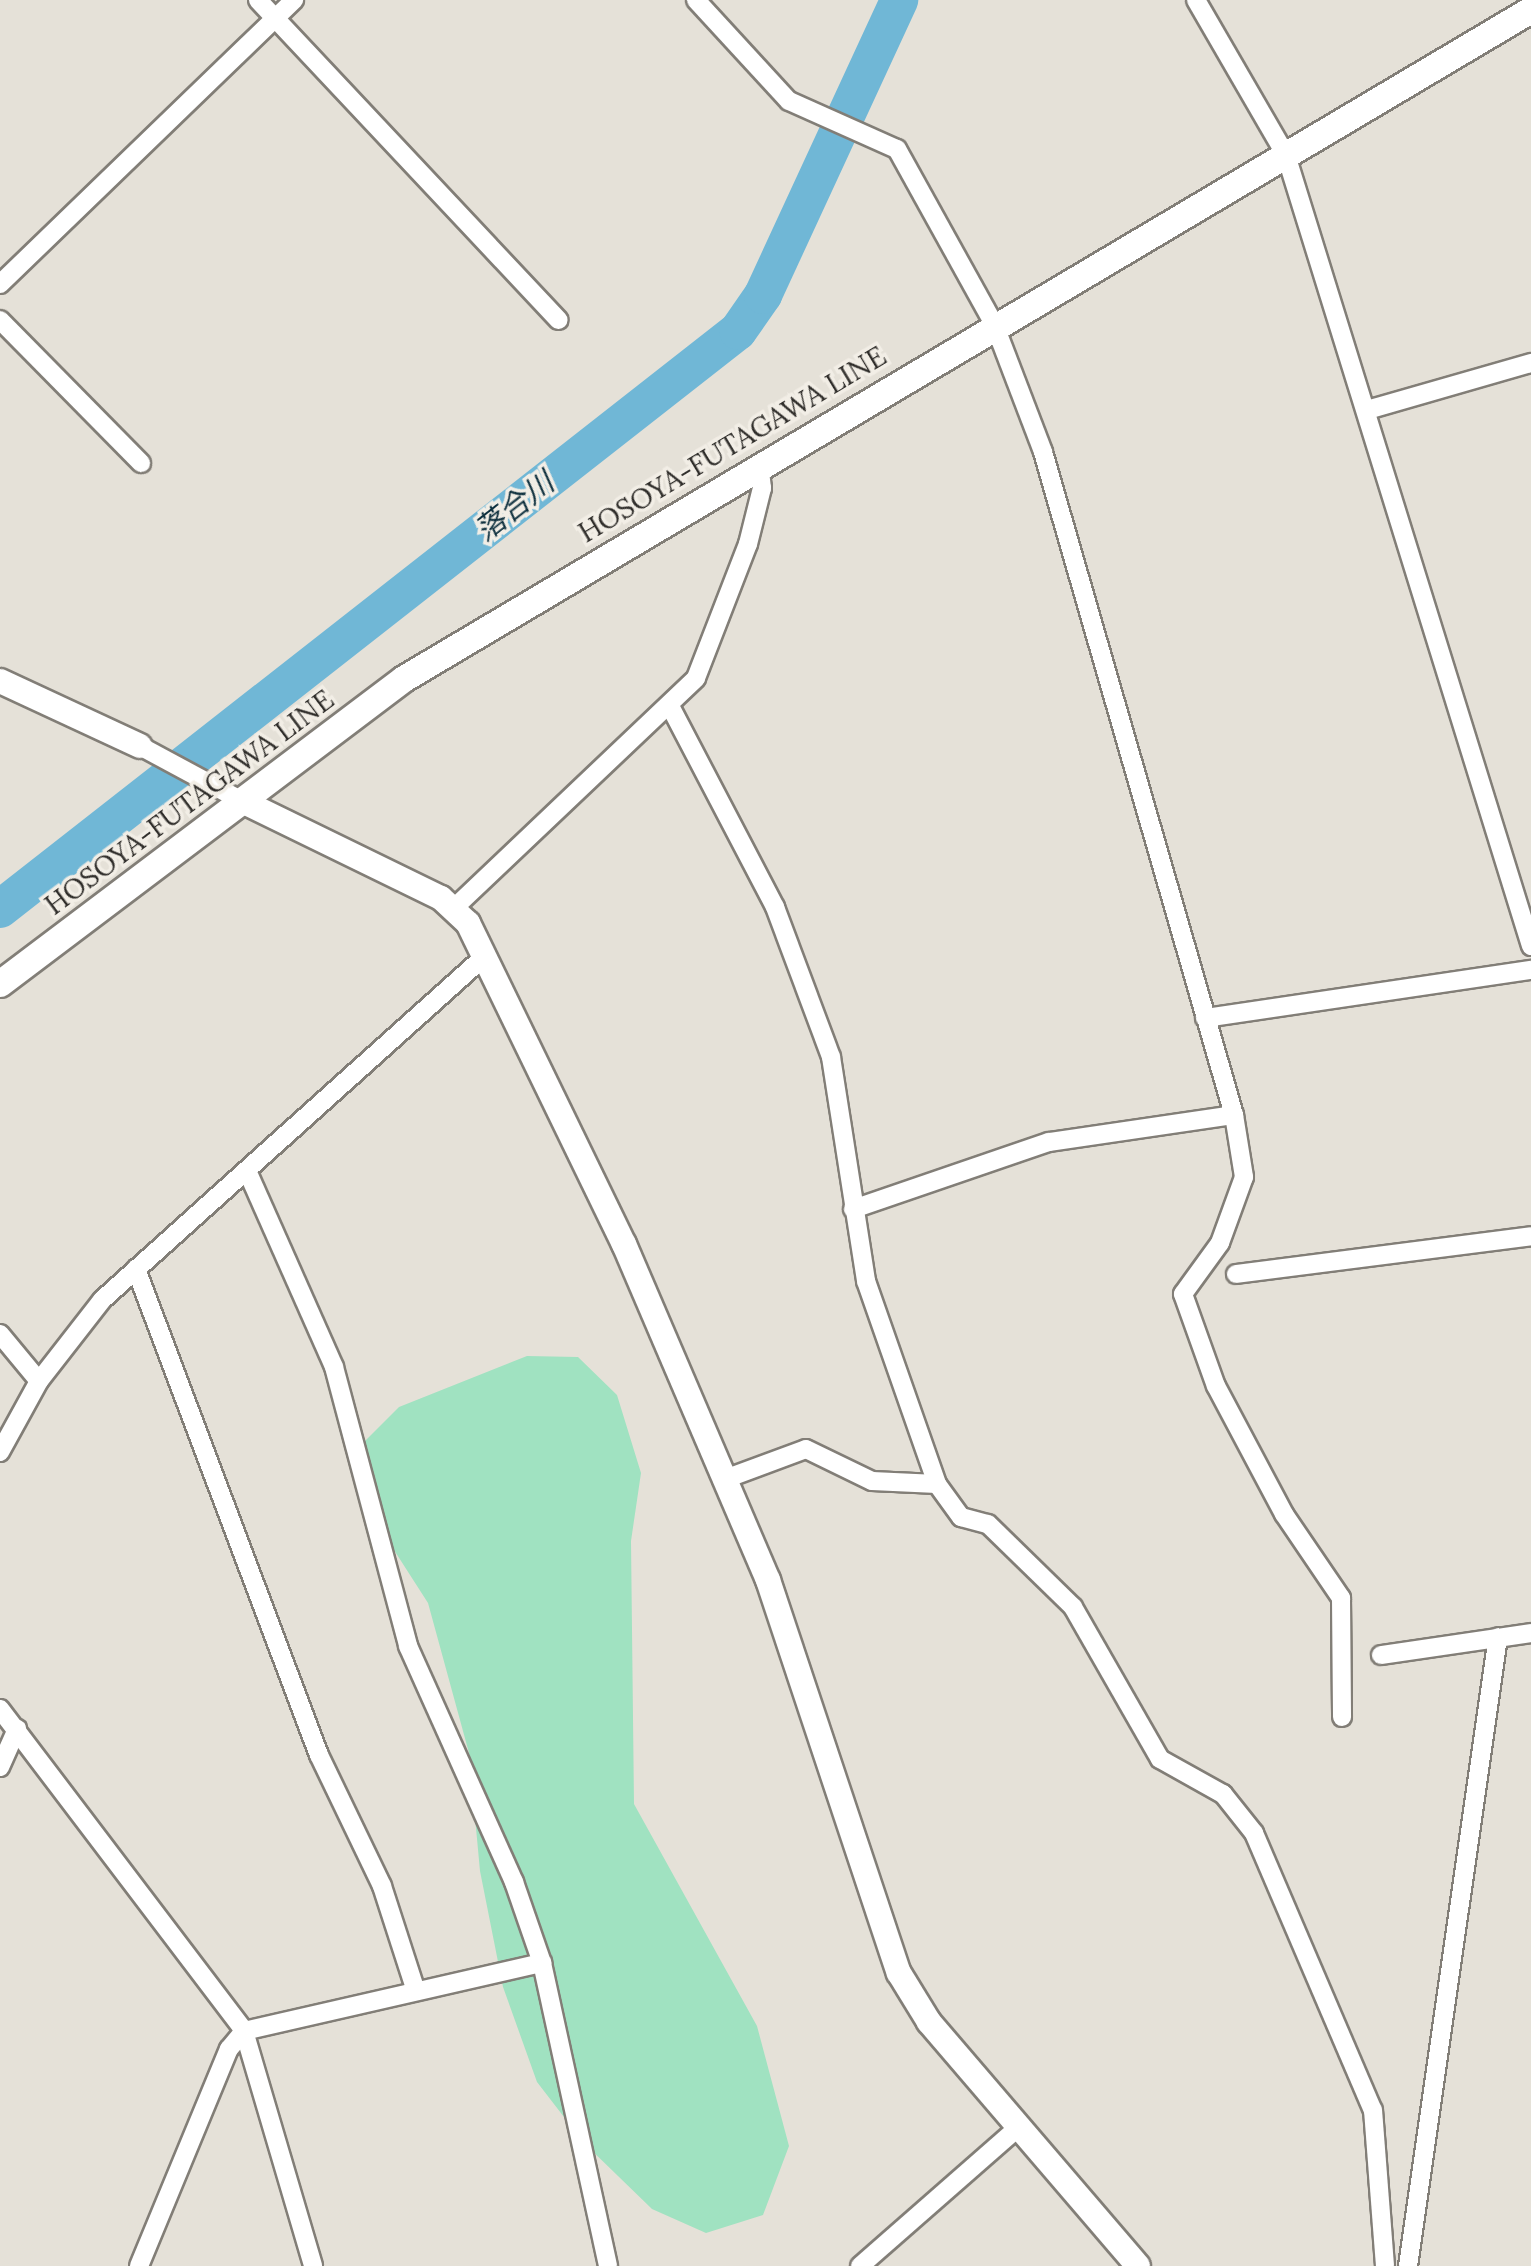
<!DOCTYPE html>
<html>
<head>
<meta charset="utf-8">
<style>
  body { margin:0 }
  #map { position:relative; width:1531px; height:2266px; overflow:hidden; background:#e5e1d8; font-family:Lora,"Noto Sans JP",serif }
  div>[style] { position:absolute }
  .green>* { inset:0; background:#a0e2c1 }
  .river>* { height:38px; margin:-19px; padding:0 19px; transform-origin:19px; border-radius:19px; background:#70b7d6 }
  .roads { filter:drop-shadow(2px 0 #827e77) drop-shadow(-2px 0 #827e77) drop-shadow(0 2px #827e77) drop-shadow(0 -2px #827e77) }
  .minor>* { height:18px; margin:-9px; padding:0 9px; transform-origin:9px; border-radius:9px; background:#fff }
  .tertiary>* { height:24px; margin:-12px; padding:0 12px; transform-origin:12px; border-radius:12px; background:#fff }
  .secondary>* { height:26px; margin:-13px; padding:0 13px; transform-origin:13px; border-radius:13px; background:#fff }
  span { translate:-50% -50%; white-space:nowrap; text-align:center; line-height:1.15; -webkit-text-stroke:7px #f2eee6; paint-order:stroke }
  .street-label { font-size:28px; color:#2f2d2a }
  .water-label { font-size:30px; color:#0f313f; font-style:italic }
</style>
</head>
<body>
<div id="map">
  <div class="green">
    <i style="clip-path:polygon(527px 1356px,578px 1357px,617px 1395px,641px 1473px,631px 1541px,634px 1804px,757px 2026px,789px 2146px,763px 2215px,706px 2233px,652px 2209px,584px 2143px,537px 2082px,503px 1987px,480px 1871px,469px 1753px,428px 1603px,376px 1522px,359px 1447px,399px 1407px)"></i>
  </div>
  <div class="river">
    <i style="left:0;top:909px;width:937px;rotate:-38.07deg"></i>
    <i style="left:738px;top:331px;width:44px;rotate:-55.2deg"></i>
    <i style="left:763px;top:295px;width:325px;rotate:-65.2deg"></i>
  </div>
  <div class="roads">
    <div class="minor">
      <i style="left:258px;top:0;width:439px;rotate:46.8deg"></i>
      <i style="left:696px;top:0;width:137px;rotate:47.4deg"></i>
      <i style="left:789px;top:101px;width:118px;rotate:24deg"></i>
      <i style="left:897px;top:149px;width:202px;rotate:61deg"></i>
      <i style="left:995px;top:326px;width:135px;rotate:69.1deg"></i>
      <i style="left:1043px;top:452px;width:690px;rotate:73.93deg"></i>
      <i style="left:1234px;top:1115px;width:63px;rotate:80.8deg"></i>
      <i style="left:1244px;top:1177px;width:70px;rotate:110deg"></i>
      <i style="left:1220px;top:1243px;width:63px;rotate:126deg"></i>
      <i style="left:1183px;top:1294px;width:98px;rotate:70.3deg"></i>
      <i style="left:1216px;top:1386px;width:145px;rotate:62deg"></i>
      <i style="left:1284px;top:1514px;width:102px;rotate:55.8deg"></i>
      <i style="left:1341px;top:1598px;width:119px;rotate:89.5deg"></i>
      <i style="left:1196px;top:0;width:179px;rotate:59.9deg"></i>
      <i style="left:1286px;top:155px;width:828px;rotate:72.79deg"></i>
      <i style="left:0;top:284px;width:409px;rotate:-44deg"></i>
      <i style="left:0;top:320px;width:201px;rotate:45.4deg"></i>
      <i style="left:1367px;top:410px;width:171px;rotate:-16deg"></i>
      <i style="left:671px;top:708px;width:225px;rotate:62.4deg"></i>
      <i style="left:775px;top:907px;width:160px;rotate:69.5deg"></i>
      <i style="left:831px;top:1057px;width:227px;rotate:81.1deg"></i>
      <i style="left:866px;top:1281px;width:215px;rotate:70.7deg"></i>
      <i style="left:937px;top:1484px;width:41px;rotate:54deg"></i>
      <i style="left:961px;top:1517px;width:28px;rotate:15deg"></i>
      <i style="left:988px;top:1524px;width:119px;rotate:44.3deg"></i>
      <i style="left:1073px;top:1607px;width:175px;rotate:60.2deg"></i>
      <i style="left:1160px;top:1759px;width:72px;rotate:29.1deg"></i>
      <i style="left:1223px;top:1794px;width:50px;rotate:51.5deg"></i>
      <i style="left:1254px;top:1833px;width:301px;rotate:66.8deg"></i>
      <i style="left:1373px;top:2110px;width:156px;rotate:85.6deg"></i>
      <i style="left:140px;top:746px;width:118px;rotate:28.3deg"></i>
      <i style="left:453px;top:909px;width:335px;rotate:-43.5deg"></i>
      <i style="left:696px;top:678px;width:144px;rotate:-68.8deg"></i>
      <i style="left:748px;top:544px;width:58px;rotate:-76deg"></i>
      <i style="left:762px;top:488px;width:24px;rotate:-97deg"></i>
      <i style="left:1205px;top:1018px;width:330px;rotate:-8.4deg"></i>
      <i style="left:249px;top:1175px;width:210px;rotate:66.1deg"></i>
      <i style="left:334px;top:1367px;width:289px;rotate:75.1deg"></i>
      <i style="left:408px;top:1646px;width:259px;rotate:65.8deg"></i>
      <i style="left:514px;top:1882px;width:86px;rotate:70.9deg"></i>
      <i style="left:542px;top:1963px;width:310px;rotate:77.7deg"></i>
      <i style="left:853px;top:1209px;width:207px;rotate:-18.9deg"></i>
      <i style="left:1049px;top:1142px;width:187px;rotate:-8.3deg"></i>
      <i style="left:136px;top:1269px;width:519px;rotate:69.37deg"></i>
      <i style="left:319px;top:1755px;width:145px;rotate:64.3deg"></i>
      <i style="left:382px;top:1886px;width:110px;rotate:72.1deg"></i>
      <i style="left:1236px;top:1274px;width:297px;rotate:-7.3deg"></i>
      <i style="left:0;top:1334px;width:61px;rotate:50.3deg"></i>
      <i style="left:0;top:1452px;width:81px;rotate:-61.2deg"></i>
      <i style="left:39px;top:1381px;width:103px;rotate:-52.1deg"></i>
      <i style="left:102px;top:1300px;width:516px;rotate:-41.94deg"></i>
      <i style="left:725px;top:1479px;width:86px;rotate:-20.3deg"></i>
      <i style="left:806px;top:1449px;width:73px;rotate:25.9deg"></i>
      <i style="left:872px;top:1481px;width:65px;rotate:2.6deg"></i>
      <i style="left:1381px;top:1655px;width:152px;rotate:-8.3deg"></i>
      <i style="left:0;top:1709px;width:404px;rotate:52.8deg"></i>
      <i style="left:244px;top:2031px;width:245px;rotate:73.6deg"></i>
      <i style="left:0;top:1767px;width:42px;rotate:-65.9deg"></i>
      <i style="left:139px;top:2266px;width:235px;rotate:-67.5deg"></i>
      <i style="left:229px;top:2049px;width:23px;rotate:-50deg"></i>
      <i style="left:244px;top:2031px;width:306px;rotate:-12.9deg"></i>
      <i style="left:860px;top:2266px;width:211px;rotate:-41.2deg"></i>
      <i style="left:1408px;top:2266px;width:635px;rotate:-81.86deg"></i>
    </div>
    <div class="tertiary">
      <i style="left:0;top:681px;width:154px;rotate:24.9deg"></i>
      <i style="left:244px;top:802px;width:219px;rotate:26deg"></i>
      <i style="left:441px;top:898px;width:37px;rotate:43deg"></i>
      <i style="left:468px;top:923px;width:357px;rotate:64.1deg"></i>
      <i style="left:624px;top:1244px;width:366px;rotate:66.8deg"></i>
      <i style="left:768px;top:1580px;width:414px;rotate:71.6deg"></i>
      <i style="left:899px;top:1973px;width:57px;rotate:58.5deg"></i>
      <i style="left:929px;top:2022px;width:321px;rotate:49.4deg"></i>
    </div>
    <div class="secondary">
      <i style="left:0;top:984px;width:506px;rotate:-37.05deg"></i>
      <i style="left:404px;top:679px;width:1311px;rotate:-30.69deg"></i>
    </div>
  </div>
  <div class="street-label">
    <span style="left:732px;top:444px;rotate:-31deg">HOSOYA-FUTAGAWA LINE</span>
    <span style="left:189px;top:802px;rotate:-37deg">HOSOYA-FUTAGAWA LINE</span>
  </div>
  <div class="water-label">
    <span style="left:514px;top:506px;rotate:-38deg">落合川</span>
  </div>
</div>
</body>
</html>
